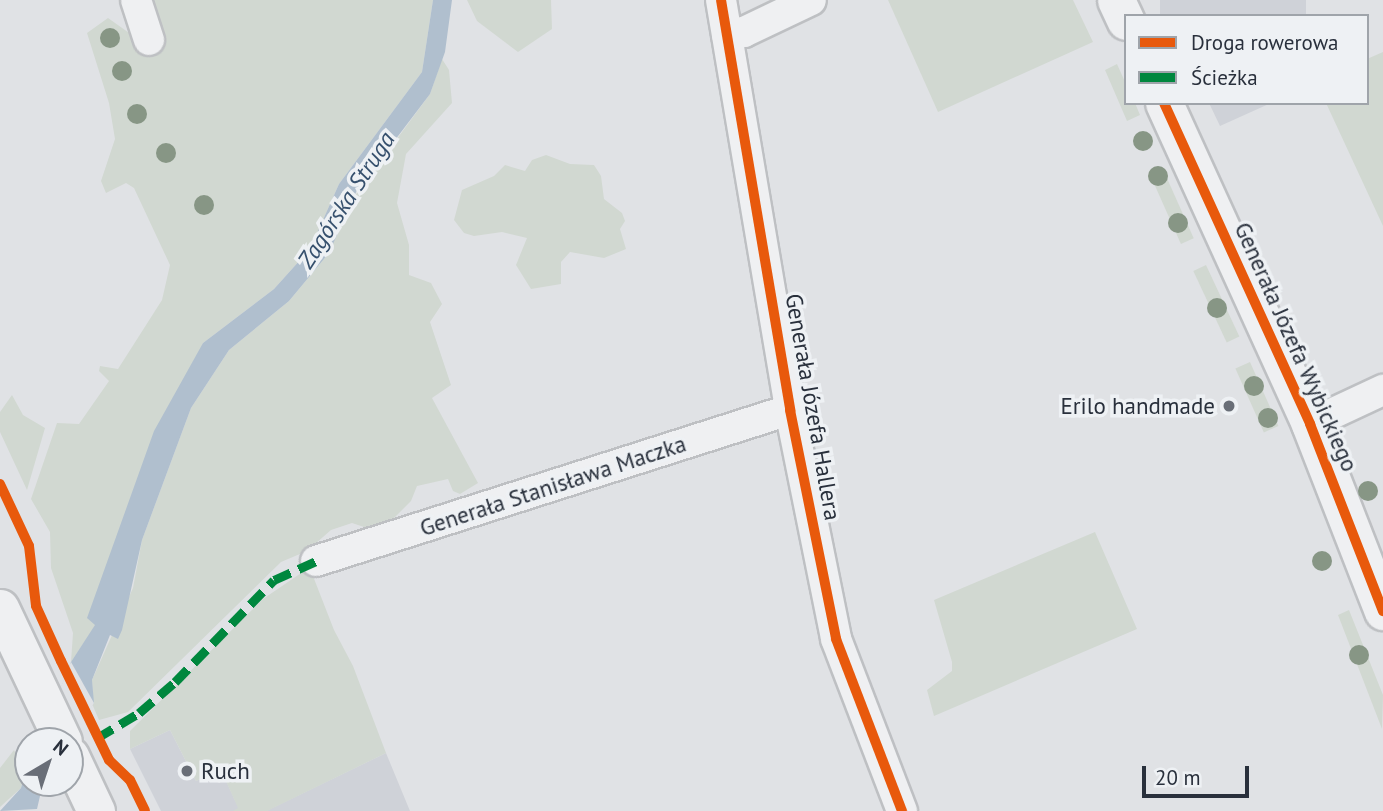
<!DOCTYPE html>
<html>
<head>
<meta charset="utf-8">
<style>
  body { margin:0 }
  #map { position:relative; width:1383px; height:811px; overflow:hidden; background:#e0e2e5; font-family:"PT Sans",sans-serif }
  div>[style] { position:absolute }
  .built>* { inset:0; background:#cfd2d8; transform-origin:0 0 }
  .green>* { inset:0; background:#d1d8d1; transform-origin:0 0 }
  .water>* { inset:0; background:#b0bfce }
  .pier>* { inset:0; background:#e0e2e5 }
  .roads { filter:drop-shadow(2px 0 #bec0c3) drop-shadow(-2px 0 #bec0c3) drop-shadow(0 2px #bec0c3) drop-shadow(0 -2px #bec0c3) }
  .minor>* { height:30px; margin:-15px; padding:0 15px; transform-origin:15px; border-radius:15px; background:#eff0f2 }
  .tertiary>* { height:37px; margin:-18.5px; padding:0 18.5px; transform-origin:18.5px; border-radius:18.5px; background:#eff0f2 }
  .quiet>* { height:9px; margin-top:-4.5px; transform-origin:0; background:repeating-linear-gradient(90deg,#00873e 0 18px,transparent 0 27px) }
  .cycleway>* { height:10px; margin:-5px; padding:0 5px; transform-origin:5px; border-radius:5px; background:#e8590c }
  .trees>* { width:20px; height:20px; margin:-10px; border-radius:50%; background:#879685 }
  .dots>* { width:19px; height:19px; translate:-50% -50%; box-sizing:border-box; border:4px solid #eef1f4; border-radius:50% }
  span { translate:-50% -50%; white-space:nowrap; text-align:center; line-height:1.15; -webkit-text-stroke:7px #eef1f4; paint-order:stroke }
  .street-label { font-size:23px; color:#29303c }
  .poi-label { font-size:23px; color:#29303c }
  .right { translate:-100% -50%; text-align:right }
  .left { translate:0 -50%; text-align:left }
  .water-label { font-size:24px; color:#36506d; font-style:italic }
  .legend { position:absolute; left:1124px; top:14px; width:245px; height:91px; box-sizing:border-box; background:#eef1f4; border:2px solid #9fa4aa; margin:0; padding:9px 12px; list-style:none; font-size:21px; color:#29303c }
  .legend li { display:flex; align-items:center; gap:14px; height:35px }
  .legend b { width:35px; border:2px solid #9fa4aa }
  .north { position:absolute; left:14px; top:727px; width:70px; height:70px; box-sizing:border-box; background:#eef1f4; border:2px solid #9fa4aa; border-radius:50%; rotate:39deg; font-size:19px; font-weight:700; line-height:28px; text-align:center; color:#29303c }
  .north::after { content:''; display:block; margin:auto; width:24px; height:32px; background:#696e77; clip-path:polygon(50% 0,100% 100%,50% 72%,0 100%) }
  .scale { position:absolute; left:1142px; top:766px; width:107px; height:32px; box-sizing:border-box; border:4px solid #29303c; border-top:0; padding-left:9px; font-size:21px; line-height:24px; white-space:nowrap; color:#29303c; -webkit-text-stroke:5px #eef1f4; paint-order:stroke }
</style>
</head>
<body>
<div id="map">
  <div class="built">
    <i style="left:1160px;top:0;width:146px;height:17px"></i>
    <i style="clip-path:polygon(1209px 103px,1271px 103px,1220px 126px)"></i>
    <i style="clip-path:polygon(170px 730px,196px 781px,221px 770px,240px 811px,161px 811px,130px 749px)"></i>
    <i style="clip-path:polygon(386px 753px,410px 811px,266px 811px)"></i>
  </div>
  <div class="green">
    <i style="clip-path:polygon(153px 0,433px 0,422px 72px,339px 184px,310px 249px,274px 289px,203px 343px,96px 625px,71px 662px,73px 633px,51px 568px,50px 532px,31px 499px,57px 423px,79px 424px,109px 381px,99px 371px,100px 366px,118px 369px,162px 300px,170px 265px,134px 188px,126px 183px,106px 193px,101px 181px,115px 139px,109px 103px,87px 33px,108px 18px,156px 52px,165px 39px)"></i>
    <i style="clip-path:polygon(467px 0,551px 0,552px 29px,518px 52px,477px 21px)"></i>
    <i style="clip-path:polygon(888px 0,1073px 0,1093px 42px,938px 112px)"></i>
    <i style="clip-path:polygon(1383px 52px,1383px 226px,1326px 103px,1367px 103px,1367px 59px)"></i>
    <i style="clip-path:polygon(442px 59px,449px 70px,452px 103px,406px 154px,397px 203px,409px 245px,409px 275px,431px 283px,442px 304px,430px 322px,451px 385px,432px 398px,478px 483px,460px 494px,453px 491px,448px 479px,417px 486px,411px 501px,394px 518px,367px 528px,352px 523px,331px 530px,307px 551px,281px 562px,128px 712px,99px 720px,93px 706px,92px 680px,133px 588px,142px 540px,191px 408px,229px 350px,289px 301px,329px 253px,346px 208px,430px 94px)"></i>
    <i style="clip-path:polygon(1117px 64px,1126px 84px,1126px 103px,1135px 103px,1140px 115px,1127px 121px,1105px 70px)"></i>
    <i style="clip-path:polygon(546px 155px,570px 164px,594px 165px,601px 176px,604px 199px,622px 213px,625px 221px,620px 229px,626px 249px,604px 258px,570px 252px,561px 262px,561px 284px,531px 289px,516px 265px,527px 238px,502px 232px,474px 236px,464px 233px,454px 220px,462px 190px,494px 176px,505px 165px,525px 171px,532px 160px)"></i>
    <i style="left:1162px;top:167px;width:78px;height:14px;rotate:66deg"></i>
    <i style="left:1206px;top:265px;width:79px;height:14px;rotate:65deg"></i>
    <i style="left:1250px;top:362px;width:70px;height:16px;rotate:66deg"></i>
    <i style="clip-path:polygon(12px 395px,23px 415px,45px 428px,27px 490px,0 432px,0 412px)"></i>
    <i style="clip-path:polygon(1095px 532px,1137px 629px,934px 716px,927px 690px,952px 671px,952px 662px,934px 600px)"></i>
    <i style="clip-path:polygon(307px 569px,311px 571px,334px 630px,353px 666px,386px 753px,267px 811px,233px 811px,238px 808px,221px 770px,196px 781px,170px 730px,130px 749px,130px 731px,263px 599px)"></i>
    <i style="clip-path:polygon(1349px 610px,1383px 695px,1382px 729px,1338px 615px)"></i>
    <i style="clip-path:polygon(14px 750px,25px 775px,21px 788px,0 807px,0 768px)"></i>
  </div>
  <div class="water">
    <i style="clip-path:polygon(433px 0,452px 0,445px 52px,430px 94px,357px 190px,329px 253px,289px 301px,229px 350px,191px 408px,142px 540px,122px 630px,118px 639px,110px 635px,92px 680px,94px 703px,68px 741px,48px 721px,71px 662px,95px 625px,87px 618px,154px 431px,203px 343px,274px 289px,310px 249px,339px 184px,422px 72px)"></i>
    <i style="clip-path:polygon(28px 765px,28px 783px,43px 783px,37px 809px,0 811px,21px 788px)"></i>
  </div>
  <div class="pier">
    <i style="clip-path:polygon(71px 662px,94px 703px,72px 741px,39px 741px)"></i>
  </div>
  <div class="roads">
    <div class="minor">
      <i style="left:136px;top:0;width:42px;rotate:72deg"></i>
      <i style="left:721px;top:0;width:416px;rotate:80.4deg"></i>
      <i style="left:790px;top:410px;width:234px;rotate:78.6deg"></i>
      <i style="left:836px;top:639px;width:184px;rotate:69deg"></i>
      <i style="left:727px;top:35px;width:17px;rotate:-10deg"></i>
      <i style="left:744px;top:32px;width:74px;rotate:-25.5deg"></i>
      <i style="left:1310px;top:424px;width:81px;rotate:-25deg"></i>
      <i style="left:316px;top:561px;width:497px;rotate:-17.7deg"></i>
    </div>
    <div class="tertiary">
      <i style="left:1116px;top:0;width:23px;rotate:65deg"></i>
      <i style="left:1164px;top:103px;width:353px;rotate:65.5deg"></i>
      <i style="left:1310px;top:424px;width:201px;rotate:68.7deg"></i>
      <i style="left:0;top:608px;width:147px;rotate:64.7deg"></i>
      <i style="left:70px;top:756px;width:61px;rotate:64.7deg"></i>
    </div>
  </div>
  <div class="quiet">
    <i style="left:97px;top:738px;width:49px;rotate:-30.8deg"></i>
    <i style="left:139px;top:713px;width:48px;rotate:-40.7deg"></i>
    <i style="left:175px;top:682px;width:142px;rotate:-45.9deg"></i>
    <i style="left:274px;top:580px;width:46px;rotate:-24.3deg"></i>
  </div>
  <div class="cycleway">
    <i style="left:721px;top:0;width:416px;rotate:80.4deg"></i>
    <i style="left:790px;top:410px;width:234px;rotate:78.6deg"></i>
    <i style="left:836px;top:639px;width:184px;rotate:69deg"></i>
    <i style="left:1164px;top:103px;width:353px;rotate:65.5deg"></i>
    <i style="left:1310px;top:424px;width:201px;rotate:68.7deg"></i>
    <i style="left:0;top:484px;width:68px;rotate:64.9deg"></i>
    <i style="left:29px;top:546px;width:60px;rotate:83.3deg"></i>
    <i style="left:36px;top:606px;width:60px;rotate:65.6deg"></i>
    <i style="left:61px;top:661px;width:110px;rotate:64.1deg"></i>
    <i style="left:109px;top:760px;width:29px;rotate:44deg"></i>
    <i style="left:130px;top:780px;width:34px;rotate:64deg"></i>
  </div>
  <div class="trees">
    <i style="left:110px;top:38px"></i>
    <i style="left:122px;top:71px"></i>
    <i style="left:137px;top:114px"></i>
    <i style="left:1143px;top:141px"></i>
    <i style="left:166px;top:153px"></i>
    <i style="left:1158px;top:176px"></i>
    <i style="left:204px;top:205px"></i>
    <i style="left:1178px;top:223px"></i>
    <i style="left:1217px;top:308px"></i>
    <i style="left:1254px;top:386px"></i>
    <i style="left:1268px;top:418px"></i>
    <i style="left:1368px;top:491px"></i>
    <i style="left:1322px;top:561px"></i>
    <i style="left:1359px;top:655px"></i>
  </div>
  <div class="dots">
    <i style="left:1229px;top:406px;background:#696e77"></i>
    <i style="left:187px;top:771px;background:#696e77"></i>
  </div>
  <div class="street-label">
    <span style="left:1296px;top:347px;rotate:66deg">Generała Józefa Wybickiego</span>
    <span style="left:813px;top:407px;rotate:80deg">Generała Józefa Hallera</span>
    <span style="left:553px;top:486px;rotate:-18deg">Generała Stanisława Maczka</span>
  </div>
  <div class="poi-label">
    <span class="right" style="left:1215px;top:406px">Erilo handmade</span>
    <span class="left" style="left:201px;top:771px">Ruch</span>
  </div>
  <div class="water-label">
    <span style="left:346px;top:200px;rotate:-57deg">Zagórska Struga</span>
  </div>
  <ul class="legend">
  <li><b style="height:9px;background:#e8590c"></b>Droga rowerowa</li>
  <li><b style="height:9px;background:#00873e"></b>Ścieżka</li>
  </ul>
  <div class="north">N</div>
  <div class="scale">20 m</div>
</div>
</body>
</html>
